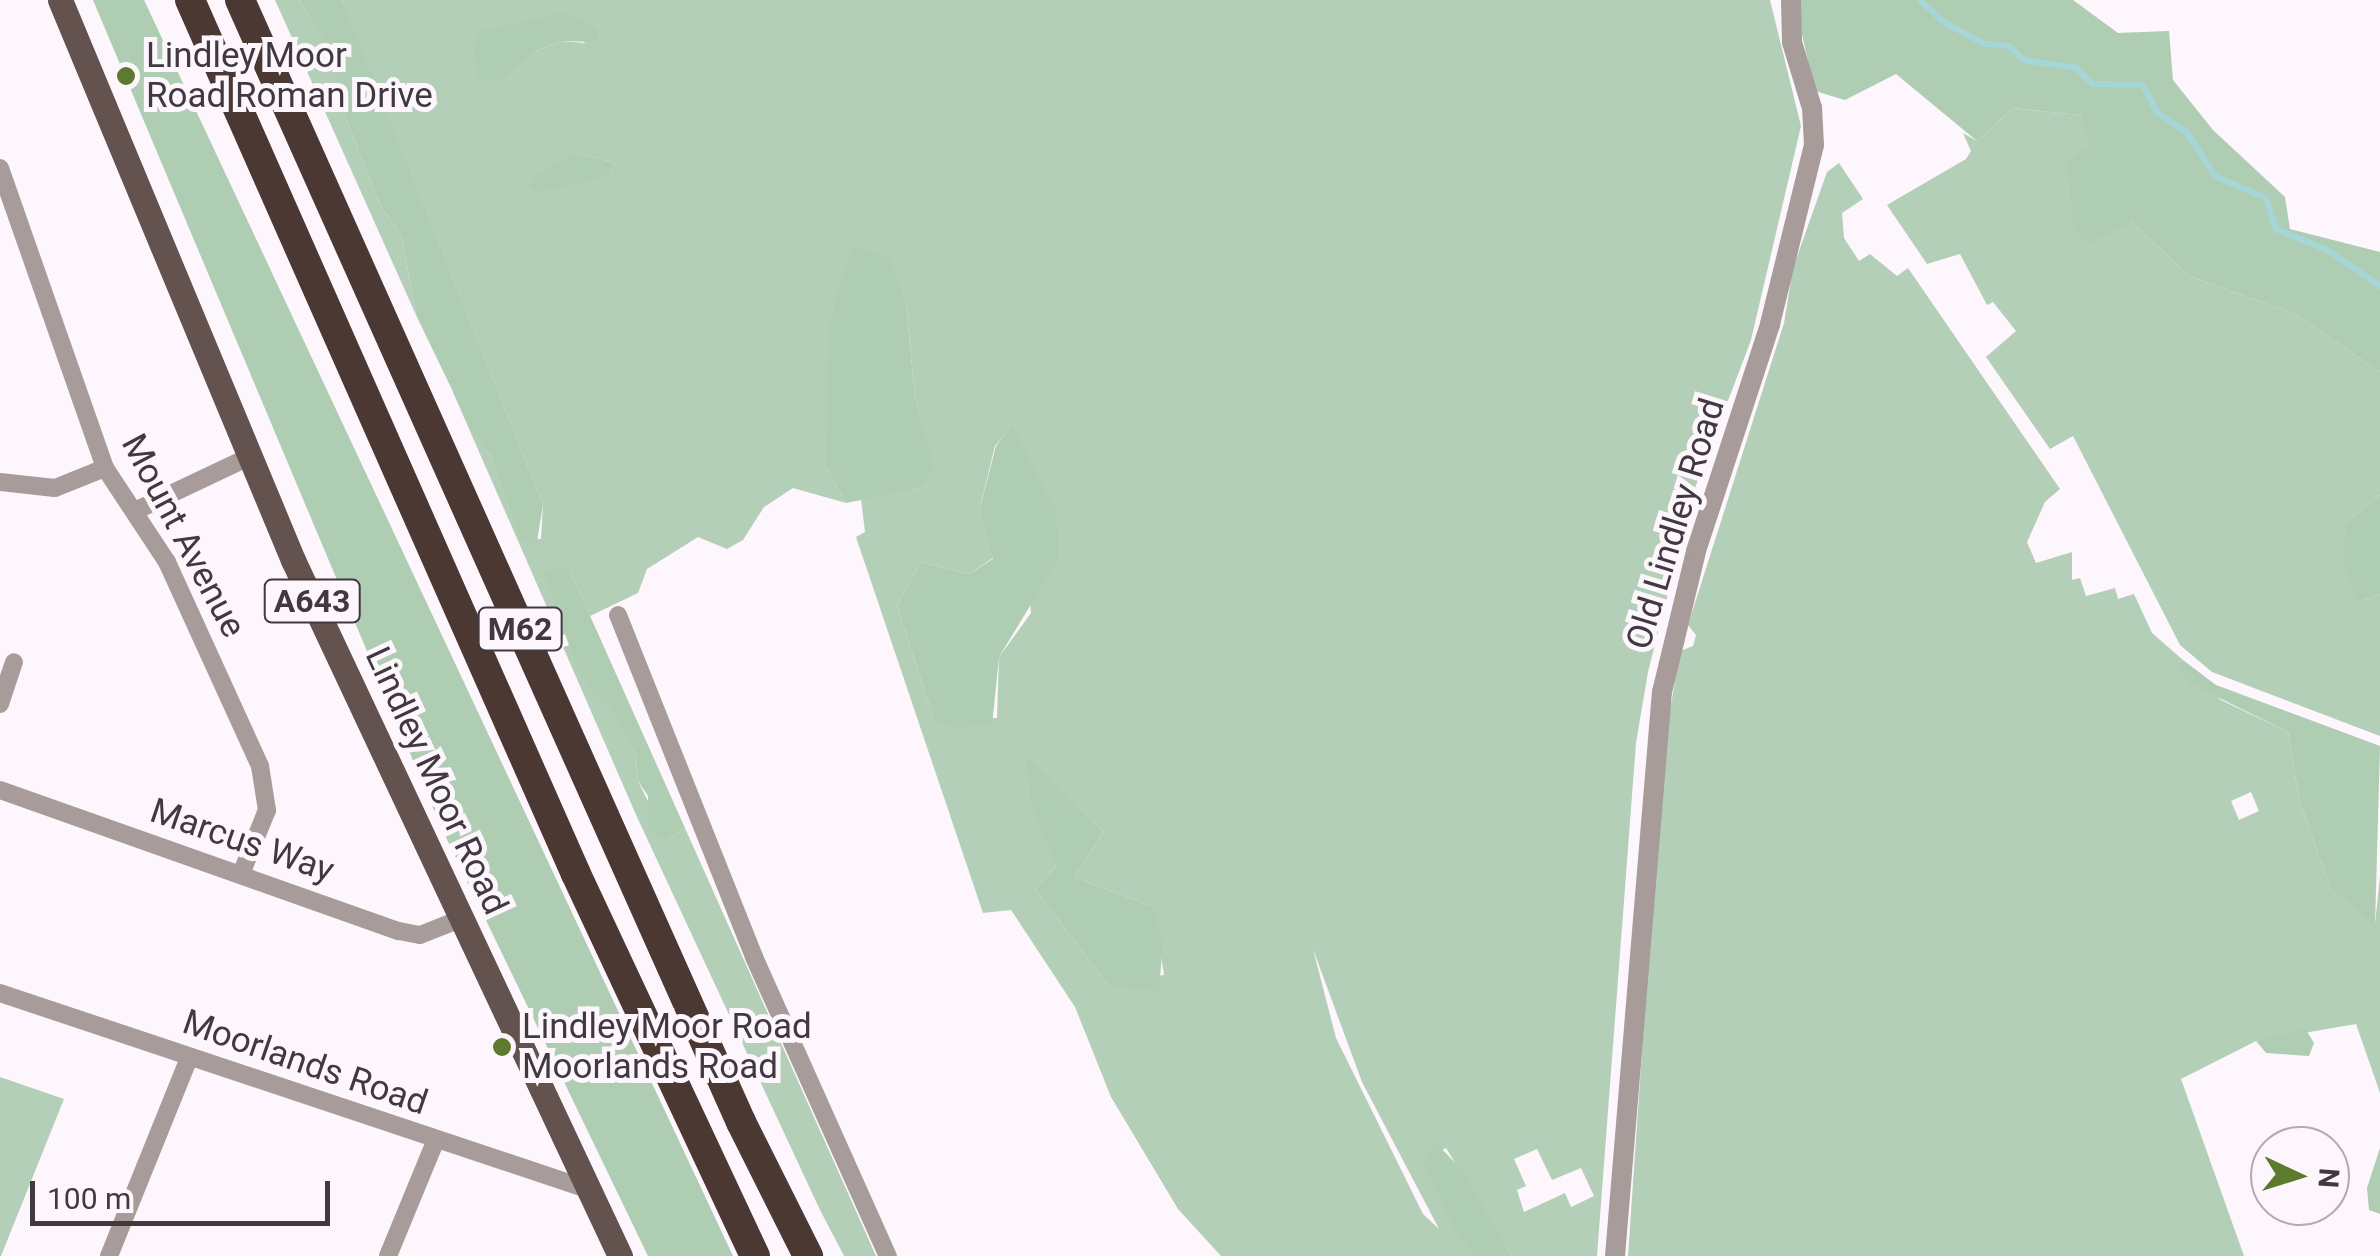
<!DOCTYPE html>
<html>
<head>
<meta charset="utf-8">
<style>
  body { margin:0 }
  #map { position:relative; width:2380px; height:1256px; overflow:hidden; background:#fdf6fd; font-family:Roboto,sans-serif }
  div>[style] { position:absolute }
  .green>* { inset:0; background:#b4cfb7 }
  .forest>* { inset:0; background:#afcdb2 }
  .stream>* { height:6px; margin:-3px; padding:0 3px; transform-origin:3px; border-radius:3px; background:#a6d6d7 }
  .minor>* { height:18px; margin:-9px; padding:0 9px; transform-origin:9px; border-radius:9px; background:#a79c9a }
  .tertiary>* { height:20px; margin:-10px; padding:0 10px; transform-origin:10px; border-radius:10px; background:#a79c9a }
  .primary>* { height:25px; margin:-12.5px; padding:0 12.5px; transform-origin:12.5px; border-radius:12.5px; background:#63524d }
  .motorway>* { height:30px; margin:-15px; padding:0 15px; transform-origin:15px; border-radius:15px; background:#4b3833 }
  .dots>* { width:28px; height:28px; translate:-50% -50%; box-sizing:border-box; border:5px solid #fdf6fd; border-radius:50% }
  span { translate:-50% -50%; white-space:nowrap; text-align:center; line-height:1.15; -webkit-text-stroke:10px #fdf6fd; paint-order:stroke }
  .shield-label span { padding:2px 8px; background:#fdf6fd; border:2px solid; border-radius:8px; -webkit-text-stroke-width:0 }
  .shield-label { font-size:32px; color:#403940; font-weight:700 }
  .poi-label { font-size:35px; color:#403940 }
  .left { translate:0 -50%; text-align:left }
  .street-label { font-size:35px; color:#403940 }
  .north { position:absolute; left:2250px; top:1126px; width:100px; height:100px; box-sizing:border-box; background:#fdf6fd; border:2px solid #b1aab1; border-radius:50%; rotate:94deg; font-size:28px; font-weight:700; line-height:40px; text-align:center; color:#403940 }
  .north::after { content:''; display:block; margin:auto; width:35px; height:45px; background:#5e7a2e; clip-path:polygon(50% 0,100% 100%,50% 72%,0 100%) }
  .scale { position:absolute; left:30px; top:1181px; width:300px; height:45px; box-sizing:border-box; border:5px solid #403940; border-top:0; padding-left:12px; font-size:30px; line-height:35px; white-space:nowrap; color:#403940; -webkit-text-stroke:8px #fdf6fd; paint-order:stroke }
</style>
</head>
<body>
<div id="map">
  <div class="green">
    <i style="clip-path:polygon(275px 0,299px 0,329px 45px,340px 103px,379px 203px,402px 237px,416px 315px)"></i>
    <i style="clip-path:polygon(evenodd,342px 0,1770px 0,1801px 126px,1751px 340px,1695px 488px,1648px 672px,1636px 743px,1597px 1256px,1512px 1256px,1446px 1148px,1423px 1161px,1474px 1256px,1221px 1256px,1178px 1209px,1111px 1097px,1075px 1007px,1011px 910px,983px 913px,856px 537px,865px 532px,861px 499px,921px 488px,933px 469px,915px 397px,906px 303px,826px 467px,846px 503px,793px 488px,764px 507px,743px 540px,727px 549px,698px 537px,647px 569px,638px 593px,590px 616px,570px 571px,545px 572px,568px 632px,560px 637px,452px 390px,490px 454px,520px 538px,541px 539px,543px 505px,342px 0,564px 12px,585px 43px,561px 41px,533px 52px,564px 12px,342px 0,578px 153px,615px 163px,611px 172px,540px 193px,578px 153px,342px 0,1012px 427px,1031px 613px,999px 657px,997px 718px,934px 720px,897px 605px,921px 562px,969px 574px,993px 558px,979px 511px,995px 446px,1012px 427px,342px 0,1025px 756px,1103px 832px,1074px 877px,1153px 907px,1164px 975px,1107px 984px,1035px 889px,1056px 867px,1025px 756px,342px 0,1313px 949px,1362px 1082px,1439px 1229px,1423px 1214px,1336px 1038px,1313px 949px,342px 0,1537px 1149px,1552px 1180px,1581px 1168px,1594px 1196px,1571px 1207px,1565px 1193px,1524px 1212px,1517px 1190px,1526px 1186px,1514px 1159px,1537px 1149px)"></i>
    <i style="clip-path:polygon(2013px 108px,2080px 115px,2131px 221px,2189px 276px,2293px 313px,2380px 372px,2380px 495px,2346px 522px,2357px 602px,2380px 594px,2380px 736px,2212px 672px,2180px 645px,2073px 436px,2050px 449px,1986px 357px,2016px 331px,1993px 302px,1987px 305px,1960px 254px,1927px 264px,1887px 205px,1966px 159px,1971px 151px,1963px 133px,1977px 141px)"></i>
    <i style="clip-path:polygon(evenodd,1839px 163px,1863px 199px,1842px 213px,1844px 238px,1859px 261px,1870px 254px,1897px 276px,1908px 268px,2060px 489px,2045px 502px,2027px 542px,2036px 563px,2072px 552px,2072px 580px,2080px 578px,2086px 596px,2115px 588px,2118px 599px,2134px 594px,2152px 633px,2183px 660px,2178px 662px,2221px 700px,2288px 732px,2299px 799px,2331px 890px,2375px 924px,2380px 876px,2380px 1093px,2356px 1024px,2256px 1041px,2181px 1079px,2244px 1256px,1628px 1256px,1662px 758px,1680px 651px,1693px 646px,1696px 635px,1688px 625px,1784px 323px,1793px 268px,1827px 172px,1839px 163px,2251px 792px,2259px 811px,2239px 820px,2231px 801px,2251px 792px)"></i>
    <i style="clip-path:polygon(570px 645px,590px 692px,610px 707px,636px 756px,638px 781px,667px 840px,685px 828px,876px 1256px,844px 1256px,820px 1210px,637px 817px,563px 647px)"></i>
    <i style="clip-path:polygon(0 1077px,64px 1099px,1px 1256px,0 1256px)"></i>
  </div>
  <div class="forest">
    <i style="clip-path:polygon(93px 0,144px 0,733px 1256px,648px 1256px,441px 827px)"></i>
    <i style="clip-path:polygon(299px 0,342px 0,348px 14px,543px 505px,536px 547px,520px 539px,490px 454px,471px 429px,416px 315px,402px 237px,379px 203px,340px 103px,329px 46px)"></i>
    <i style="clip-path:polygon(1794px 0,2073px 0,2118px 33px,2169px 31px,2173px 80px,2213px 130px,2285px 197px,2290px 229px,2380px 252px,2380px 372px,2293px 313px,2189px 276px,2132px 222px,2088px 244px,2074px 229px,2067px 161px,2090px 144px,2080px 115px,2013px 108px,1977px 141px,1896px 74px,1845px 100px,1815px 91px)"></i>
    <i style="clip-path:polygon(565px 12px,598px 30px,597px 42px,561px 41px,533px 52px,501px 80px,479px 79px,474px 48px,480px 31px)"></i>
    <i style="clip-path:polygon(578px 153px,615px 163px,611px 172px,592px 180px,540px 193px,528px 187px,539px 173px)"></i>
    <i style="clip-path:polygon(853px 244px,890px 259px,906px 303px,915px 397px,934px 469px,921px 488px,846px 503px,826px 467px,829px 324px)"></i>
    <i style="clip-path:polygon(1012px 426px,1057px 512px,1058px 560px,999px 657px,992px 726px,952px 727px,934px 720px,897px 605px,921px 562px,969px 574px,993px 559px,979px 511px,996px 446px)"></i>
    <i style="clip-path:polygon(2380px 495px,2380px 594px,2357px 602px,2344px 566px,2346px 522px)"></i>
    <i style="clip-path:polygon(560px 568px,570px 571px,685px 828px,667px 840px,648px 828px,648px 796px,638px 781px,636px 756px,610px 708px,590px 692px,576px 666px,544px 572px)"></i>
    <i style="clip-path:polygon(2183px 660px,2216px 685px,2380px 746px,2375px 925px,2331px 890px,2299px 799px,2288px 732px,2189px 683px,2177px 663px)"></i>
    <i style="clip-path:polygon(1025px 755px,1103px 832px,1074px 877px,1153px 907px,1163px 939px,1159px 992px,1107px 984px,1035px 889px,1056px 867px,1032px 805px)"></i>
    <i style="clip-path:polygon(2305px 1028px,2314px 1043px,2309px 1056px,2266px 1053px,2256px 1041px)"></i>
    <i style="clip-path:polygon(1436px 1143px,1463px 1171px,1512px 1256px,1474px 1256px,1453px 1227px,1423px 1161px)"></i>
    <i style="clip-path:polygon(2380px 1148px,2380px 1214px,2369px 1210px,2367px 1188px)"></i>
  </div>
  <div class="stream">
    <i style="left:1920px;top:0;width:34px;rotate:43deg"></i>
    <i style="left:1945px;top:23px;width:45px;rotate:27.7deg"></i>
    <i style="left:1985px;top:44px;width:24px;rotate:5deg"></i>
    <i style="left:2009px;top:46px;width:21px;rotate:43deg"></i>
    <i style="left:2024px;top:60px;width:53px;rotate:8.7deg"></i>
    <i style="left:2076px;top:68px;width:23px;rotate:43deg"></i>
    <i style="left:2093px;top:84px;width:50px;rotate:1.1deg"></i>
    <i style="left:2143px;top:85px;width:30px;rotate:63deg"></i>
    <i style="left:2157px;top:112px;width:37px;rotate:35deg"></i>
    <i style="left:2187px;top:133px;width:51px;rotate:56.9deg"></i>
    <i style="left:2215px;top:176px;width:56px;rotate:23.3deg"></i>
    <i style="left:2266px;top:198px;width:33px;rotate:72deg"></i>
    <i style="left:2276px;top:229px;width:55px;rotate:22.4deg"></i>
    <i style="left:2327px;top:250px;width:64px;rotate:34.2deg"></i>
  </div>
  <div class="minor">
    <i style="left:0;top:168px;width:318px;rotate:70.7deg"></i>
    <i style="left:105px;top:468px;width:113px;rotate:56.6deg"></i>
    <i style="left:167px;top:562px;width:224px;rotate:65.5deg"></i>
    <i style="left:260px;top:766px;width:45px;rotate:81deg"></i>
    <i style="left:267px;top:810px;width:69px;rotate:112.1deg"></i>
    <i style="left:0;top:482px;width:55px;rotate:6.2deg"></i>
    <i style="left:55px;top:488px;width:54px;rotate:-21.8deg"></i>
    <i style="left:135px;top:511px;width:128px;rotate:-25.4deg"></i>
    <i style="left:618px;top:615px;width:368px;rotate:68.3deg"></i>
    <i style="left:754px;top:957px;width:328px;rotate:65.9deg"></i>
    <i style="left:0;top:704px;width:44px;rotate:-71.6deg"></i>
    <i style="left:0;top:790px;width:423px;rotate:19.5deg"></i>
    <i style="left:399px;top:931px;width:21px;rotate:11deg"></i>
    <i style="left:420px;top:935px;width:46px;rotate:-21.6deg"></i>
    <i style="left:0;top:993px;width:622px;rotate:18.46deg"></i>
    <i style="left:109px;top:1256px;width:214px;rotate:-68deg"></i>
    <i style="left:388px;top:1256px;width:123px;rotate:-67.6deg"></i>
  </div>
  <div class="tertiary">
    <i style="left:1615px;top:1256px;width:566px;rotate:-85.24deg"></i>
    <i style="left:1662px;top:692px;width:145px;rotate:-76.4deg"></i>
    <i style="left:1696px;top:551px;width:239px;rotate:-71.9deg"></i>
    <i style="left:1770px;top:324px;width:184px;rotate:-76.2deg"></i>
    <i style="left:1814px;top:145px;width:37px;rotate:-93deg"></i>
    <i style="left:1812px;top:108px;width:69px;rotate:-106.9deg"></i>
    <i style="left:1792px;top:42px;width:42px;rotate:-91.4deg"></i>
  </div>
  <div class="primary">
    <i style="left:60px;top:0;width:607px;rotate:67.41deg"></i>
    <i style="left:293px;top:560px;width:769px;rotate:64.83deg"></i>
  </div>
  <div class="motorway">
    <i style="left:190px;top:0;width:955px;rotate:66.17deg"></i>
    <i style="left:576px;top:874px;width:422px;rotate:64.9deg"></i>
    <i style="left:240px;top:0;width:1229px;rotate:65.94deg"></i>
    <i style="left:741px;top:1122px;width:150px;rotate:63.4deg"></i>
  </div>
  <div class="dots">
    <i style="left:126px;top:76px;background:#5e7a2e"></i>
    <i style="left:502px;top:1047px;background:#5e7a2e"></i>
  </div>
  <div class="shield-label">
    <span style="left:312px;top:601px">A643</span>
    <span style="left:520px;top:629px">M62</span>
  </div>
  <div class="poi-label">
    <span class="left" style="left:146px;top:76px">Lindley Moor<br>Road Roman Drive</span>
    <span class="left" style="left:522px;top:1047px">Lindley Moor Road<br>Moorlands Road</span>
  </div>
  <div class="street-label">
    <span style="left:1676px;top:524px;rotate:-73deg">Old Lindley Road</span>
    <span style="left:183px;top:536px;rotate:62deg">Mount Avenue</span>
    <span style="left:436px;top:781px;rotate:65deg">Lindley Moor Road</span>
    <span style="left:242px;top:841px;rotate:19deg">Marcus Way</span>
    <span style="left:305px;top:1063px;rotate:19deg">Moorlands Road</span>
  </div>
  <div class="north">N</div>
  <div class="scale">100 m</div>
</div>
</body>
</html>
